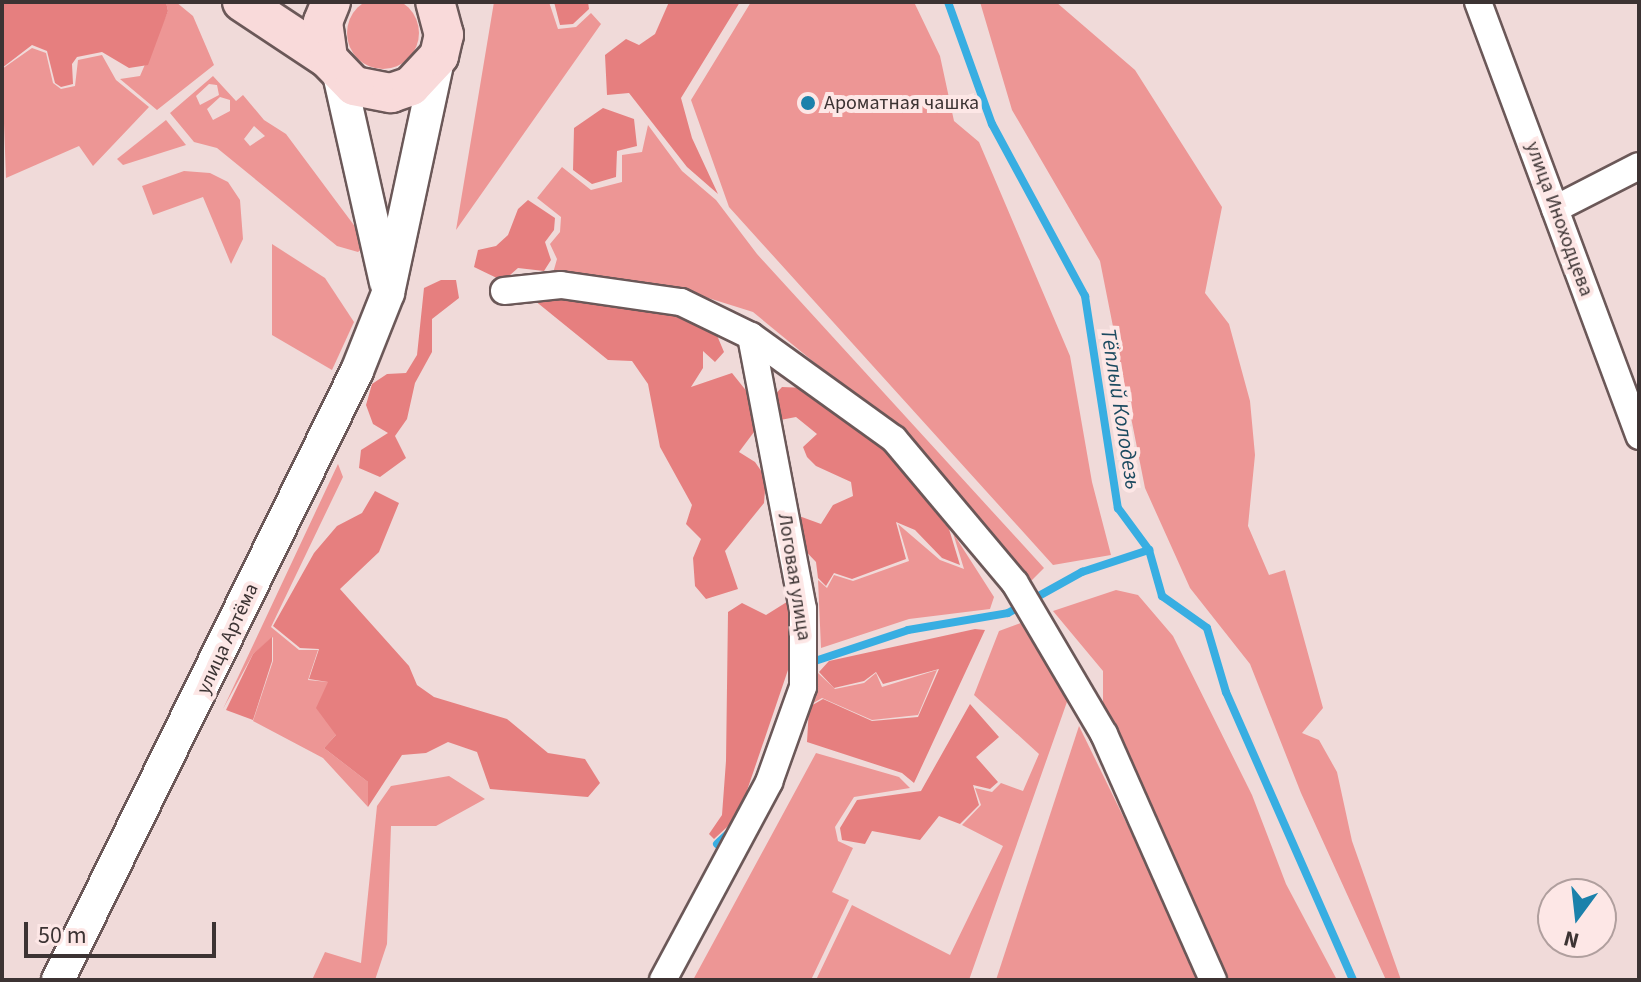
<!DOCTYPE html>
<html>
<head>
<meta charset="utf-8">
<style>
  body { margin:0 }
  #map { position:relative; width:1641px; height:982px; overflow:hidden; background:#f0dad9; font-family:"Source Sans 3",sans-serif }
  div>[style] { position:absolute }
  .green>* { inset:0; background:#ed9695 }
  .round { border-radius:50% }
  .forest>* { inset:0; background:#e67f7f }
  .stream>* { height:8px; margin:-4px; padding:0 4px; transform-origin:4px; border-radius:4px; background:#38aee2 }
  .roads { filter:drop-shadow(2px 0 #6b5858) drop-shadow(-2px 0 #6b5858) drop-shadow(0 2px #6b5858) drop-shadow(0 -2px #6b5858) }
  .minor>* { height:26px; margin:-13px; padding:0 13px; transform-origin:13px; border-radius:13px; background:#fff }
  .tertiary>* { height:32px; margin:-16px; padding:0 16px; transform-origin:16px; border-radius:16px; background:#fff }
  .secondary>* { height:38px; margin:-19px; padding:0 19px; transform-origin:19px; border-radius:19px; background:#f9dada }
  .dots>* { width:22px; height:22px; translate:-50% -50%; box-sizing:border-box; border:4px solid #fde7e6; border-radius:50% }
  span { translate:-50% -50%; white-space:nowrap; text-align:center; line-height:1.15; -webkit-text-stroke:8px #fde7e6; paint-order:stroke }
  .poi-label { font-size:20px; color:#3c3333 }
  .left { translate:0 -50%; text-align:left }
  .street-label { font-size:20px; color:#3c3333 }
  .water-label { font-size:22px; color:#1b4a60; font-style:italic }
  .frame { position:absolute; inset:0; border:4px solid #3c3333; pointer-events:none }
  .north { position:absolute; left:1537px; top:878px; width:80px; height:80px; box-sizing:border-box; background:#fde7e6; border:2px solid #b09f9e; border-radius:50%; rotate:195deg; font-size:22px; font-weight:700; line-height:32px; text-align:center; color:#3c3333 }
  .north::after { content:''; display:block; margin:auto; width:28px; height:36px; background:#1b81ab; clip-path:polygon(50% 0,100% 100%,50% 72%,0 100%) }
  .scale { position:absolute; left:24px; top:922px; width:192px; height:36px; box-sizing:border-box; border:4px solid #3c3333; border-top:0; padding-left:10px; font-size:24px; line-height:28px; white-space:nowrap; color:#3c3333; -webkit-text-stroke:6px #fde7e6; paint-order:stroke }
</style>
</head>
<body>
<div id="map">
  <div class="green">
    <i class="round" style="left:347px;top:-3px;width:72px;height:72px"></i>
    <i style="clip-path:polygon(166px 2px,176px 2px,193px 16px,214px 65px,157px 110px,120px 79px,140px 76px,168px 11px)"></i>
    <i style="clip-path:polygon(494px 2px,549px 2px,558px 29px,576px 27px,591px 13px,601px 24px,456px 230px)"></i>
    <i style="clip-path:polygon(751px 2px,914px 2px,940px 56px,954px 121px,979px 142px,1070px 356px,1092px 482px,1111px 555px,1053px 565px,729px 207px,691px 100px)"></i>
    <i style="clip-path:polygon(980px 2px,1056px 2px,1135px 70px,1222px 207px,1205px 293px,1229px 324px,1250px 401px,1255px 455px,1248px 526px,1269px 575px,1285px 570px,1323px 708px,1302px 733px,1319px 740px,1337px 772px,1352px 841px,1401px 980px,1386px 980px,1301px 793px,1250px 664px,1190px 588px,1145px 488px,1100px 261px,1012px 110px)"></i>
    <i style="clip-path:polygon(32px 48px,46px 53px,53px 83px,61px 89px,75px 86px,78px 60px,102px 55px,116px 80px,149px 107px,93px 166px,79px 146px,6px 178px,2px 69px)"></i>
    <i style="clip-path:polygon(evenodd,213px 76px,236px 101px,243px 95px,264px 120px,286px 134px,362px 236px,363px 248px,358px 252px,337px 246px,217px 148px,194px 142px,170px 113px,213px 76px,209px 84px,217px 85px,219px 95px,200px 105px,196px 96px,209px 84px,213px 76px,220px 97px,230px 100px,230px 111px,213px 120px,207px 109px,220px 97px,213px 76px,254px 126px,265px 136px,250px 146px,244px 139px,254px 126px)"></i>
    <i style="clip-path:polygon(166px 120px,186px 145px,123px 165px,117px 159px)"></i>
    <i style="clip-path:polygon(648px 125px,682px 171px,716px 200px,757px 254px,1044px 568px,1029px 583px,898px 431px,753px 312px,686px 291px,553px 273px,557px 259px,550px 244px,560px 232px,561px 217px,537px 198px,562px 167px,591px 190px,622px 182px,622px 155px,642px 152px)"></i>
    <i style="clip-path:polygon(184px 171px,210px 173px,228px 182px,240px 200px,243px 239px,231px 264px,203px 197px,153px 215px,142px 186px)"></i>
    <i style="clip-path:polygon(272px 244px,325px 278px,354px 322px,332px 370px,272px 335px)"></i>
    <i style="clip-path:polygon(338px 464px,343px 477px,271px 627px,299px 650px,318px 650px,308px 680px,328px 682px,336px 735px,324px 748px,368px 782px,368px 807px,323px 758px,253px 721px,273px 661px,273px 637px,253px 654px,223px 709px)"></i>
    <i style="clip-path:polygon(898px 524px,940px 560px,964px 569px,953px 533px,994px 597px,990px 609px,909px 619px,821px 648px,818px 580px,827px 588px,834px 575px,853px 581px,909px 561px)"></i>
    <i style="clip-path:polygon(1116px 590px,1138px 595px,1173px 636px,1252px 795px,1286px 884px,1337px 980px,1223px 980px,1103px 709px,1103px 671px,1053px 611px)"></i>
    <i style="clip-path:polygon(1026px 621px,1068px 699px,969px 980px,816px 980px,852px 905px,950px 955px,1003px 846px,962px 825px,981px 805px,975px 788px,992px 792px,1001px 783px,1023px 791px,1039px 754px,974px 695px,999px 631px)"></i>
    <i style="clip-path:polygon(937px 670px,918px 715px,872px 720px,822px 698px,810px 705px,818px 673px,835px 689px,864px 683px,876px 673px,882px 687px)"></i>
    <i style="clip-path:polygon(1079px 726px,1203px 980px,996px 980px)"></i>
    <i style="clip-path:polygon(816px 753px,899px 777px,910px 788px,854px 797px,835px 827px,838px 841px,853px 848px,832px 892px,849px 900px,811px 980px,693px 980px)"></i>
    <i style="clip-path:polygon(449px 776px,485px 799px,436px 826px,391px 826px,387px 944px,375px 980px,312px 980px,325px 952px,361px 963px,377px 806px,391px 786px)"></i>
  </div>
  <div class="forest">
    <i style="clip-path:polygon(2px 2px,166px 2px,168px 11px,148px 65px,129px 68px,102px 52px,77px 57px,72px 64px,73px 84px,61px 87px,55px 83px,47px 51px,32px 45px,2px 68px)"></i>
    <i style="clip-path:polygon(554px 2px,588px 2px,589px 9px,573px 24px,560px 25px)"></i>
    <i style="clip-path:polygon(669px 2px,740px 2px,681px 98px,692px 138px,718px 194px,687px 167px,629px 93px,607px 95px,605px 55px,626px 39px,639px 45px,655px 34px)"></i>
    <i style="clip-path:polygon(603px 108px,634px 119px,637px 146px,617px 151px,616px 177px,592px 184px,573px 170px,574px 128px)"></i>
    <i style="clip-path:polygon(528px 200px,555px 218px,554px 230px,545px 242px,551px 260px,544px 271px,518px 268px,503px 281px,474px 267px,478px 250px,496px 246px,508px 235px,518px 209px)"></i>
    <i style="clip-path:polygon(441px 280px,456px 280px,459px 298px,432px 319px,432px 352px,415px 383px,407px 419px,395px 436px,406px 458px,380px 477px,359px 468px,361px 450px,388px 433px,373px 424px,366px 405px,372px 384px,387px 374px,406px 373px,417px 355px,424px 288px)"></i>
    <i style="clip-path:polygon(555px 295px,674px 309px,716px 333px,724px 352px,715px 362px,703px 351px,703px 368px,691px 387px,732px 373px,748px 393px,757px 428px,739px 452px,755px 462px,766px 478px,764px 503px,725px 551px,738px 589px,706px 599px,695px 586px,693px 558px,701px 539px,686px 524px,692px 505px,660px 447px,648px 384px,632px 361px,608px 360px,534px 300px)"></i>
    <i style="clip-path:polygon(782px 387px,806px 388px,889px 454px,949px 529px,960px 565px,942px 558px,915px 530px,896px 522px,906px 559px,852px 579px,834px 573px,826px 586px,818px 578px,816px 562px,796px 541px,794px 524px,799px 516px,821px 524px,833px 505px,853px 496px,851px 482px,816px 466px,807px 457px,803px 447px,817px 434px,796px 417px,775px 421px,769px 401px)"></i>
    <i style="clip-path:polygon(375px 491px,399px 503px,379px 552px,340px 589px,409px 666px,417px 685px,434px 697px,507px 719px,548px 753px,585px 759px,600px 783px,588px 797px,490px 789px,477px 752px,448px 742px,426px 753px,402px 755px,368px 807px,368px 782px,324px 748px,336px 735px,316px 708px,328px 682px,309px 679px,319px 649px,300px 648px,273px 626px,314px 553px,337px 526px,362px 513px)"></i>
    <i style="clip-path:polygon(790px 600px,799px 659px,789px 667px,738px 817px,714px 839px,709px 834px,722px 815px,726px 761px,728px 612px,742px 603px,766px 615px)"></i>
    <i style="clip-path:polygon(975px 629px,985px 630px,914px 783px,902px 773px,807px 742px,809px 707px,823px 699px,872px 721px,918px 717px,939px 669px,883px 684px,876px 672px,864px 681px,834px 688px,819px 672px,829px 661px)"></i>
    <i style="clip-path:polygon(272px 637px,272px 661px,253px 720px,226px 710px,253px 654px)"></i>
    <i style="clip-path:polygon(970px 704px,999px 737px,976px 757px,998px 782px,990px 789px,973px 785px,979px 805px,960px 824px,939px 816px,920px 840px,872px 831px,865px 844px,842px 840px,840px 828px,857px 800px,921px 791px)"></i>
  </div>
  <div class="stream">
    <i style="left:948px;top:2px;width:130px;rotate:70.2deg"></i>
    <i style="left:992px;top:124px;width:196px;rotate:61.6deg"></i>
    <i style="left:1085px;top:296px;width:215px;rotate:81.2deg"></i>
    <i style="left:1118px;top:508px;width:52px;rotate:53.6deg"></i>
    <i style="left:1149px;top:550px;width:48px;rotate:74.2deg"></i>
    <i style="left:1162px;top:596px;width:55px;rotate:35.4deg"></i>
    <i style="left:1207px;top:628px;width:67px;rotate:73.5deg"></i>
    <i style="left:1226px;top:692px;width:315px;rotate:66.2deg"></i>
    <i style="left:809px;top:663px;width:104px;rotate:-18.4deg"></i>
    <i style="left:908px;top:630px;width:101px;rotate:-9.6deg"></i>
    <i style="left:1008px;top:613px;width:85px;rotate:-29deg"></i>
    <i style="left:1082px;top:572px;width:71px;rotate:-18.2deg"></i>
    <i style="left:717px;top:844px;width:19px;rotate:-43deg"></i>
  </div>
  <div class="roads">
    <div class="minor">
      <i style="left:1478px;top:2px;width:463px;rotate:69.6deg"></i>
      <i style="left:1555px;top:209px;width:94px;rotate:-27.1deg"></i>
      <i style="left:504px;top:291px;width:57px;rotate:-6deg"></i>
      <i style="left:561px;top:285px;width:121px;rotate:8.1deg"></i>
      <i style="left:681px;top:302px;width:78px;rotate:25.9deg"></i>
      <i style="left:751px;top:336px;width:176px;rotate:35.8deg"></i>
      <i style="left:894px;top:439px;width:188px;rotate:50deg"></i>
      <i style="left:1015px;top:583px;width:175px;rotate:59.5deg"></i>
      <i style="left:1104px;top:734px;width:269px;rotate:66.1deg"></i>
      <i style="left:663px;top:980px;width:225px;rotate:-61.8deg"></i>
      <i style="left:769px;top:782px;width:101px;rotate:-70.3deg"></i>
      <i style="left:803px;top:687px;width:78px;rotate:-90deg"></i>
      <i style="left:803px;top:609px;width:278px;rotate:-100.8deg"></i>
    </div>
    <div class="tertiary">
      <i style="left:339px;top:74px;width:213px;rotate:77.3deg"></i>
      <i style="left:58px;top:980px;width:678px;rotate:-63.85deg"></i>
      <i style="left:357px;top:371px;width:84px;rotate:-68.3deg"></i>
      <i style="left:388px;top:293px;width:242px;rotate:-77.9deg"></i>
    </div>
    <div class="secondary">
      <i style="left:242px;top:2px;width:103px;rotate:33.5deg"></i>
      <i style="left:331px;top:2px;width:22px;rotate:112deg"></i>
      <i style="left:323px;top:22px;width:37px;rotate:82deg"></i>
      <i style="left:328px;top:59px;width:37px;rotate:46deg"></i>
      <i style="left:354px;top:86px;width:38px;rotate:11deg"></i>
      <i style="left:391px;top:93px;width:21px;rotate:-19deg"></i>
      <i style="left:411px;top:86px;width:41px;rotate:-47deg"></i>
      <i style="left:439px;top:56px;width:22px;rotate:-77deg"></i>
      <i style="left:444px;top:35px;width:34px;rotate:-105deg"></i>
    </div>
  </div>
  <div class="dots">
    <i style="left:808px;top:103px;background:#1b81ab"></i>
  </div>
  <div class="poi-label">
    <span class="left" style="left:824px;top:103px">Ароматная чашка</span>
  </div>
  <div class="street-label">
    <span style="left:1559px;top:219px;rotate:70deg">улица Иноходцева</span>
    <span style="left:794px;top:577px;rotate:81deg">Логовая улица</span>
    <span style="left:228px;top:639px;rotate:-65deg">улица Артёма</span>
  </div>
  <div class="water-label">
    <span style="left:1120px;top:409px;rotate:81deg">Тёплый Колодезь</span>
  </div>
  <div class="frame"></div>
  <div class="north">N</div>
  <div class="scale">50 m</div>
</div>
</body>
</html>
